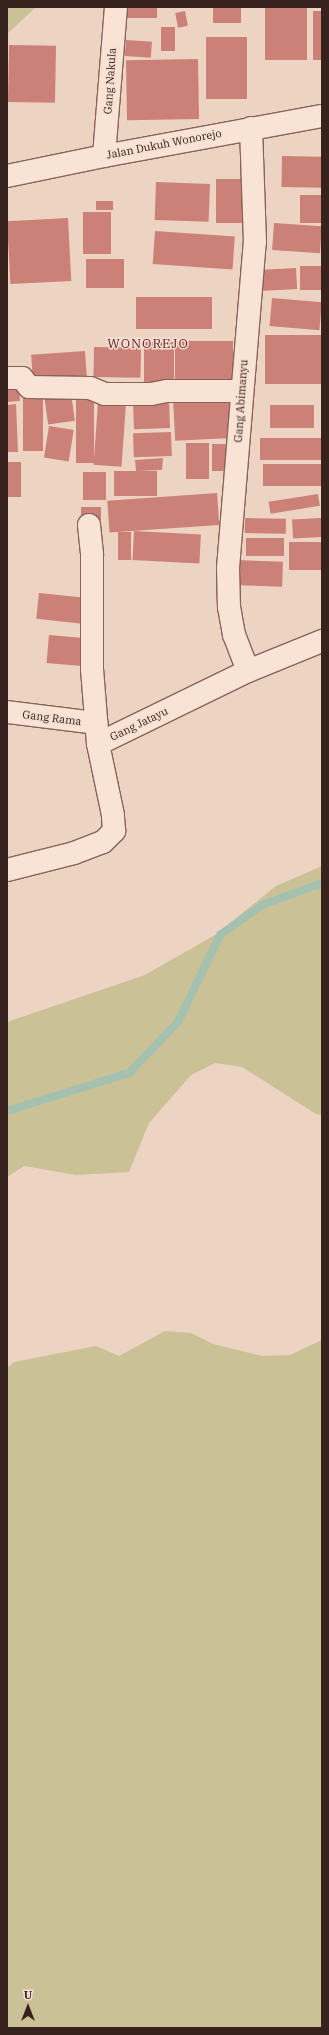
<!DOCTYPE html>
<html>
<head>
<meta charset="utf-8">
<style>
  body { margin:0 }
  #map { position:relative; width:329px; height:2035px; overflow:hidden; background:#edd3c1; font-family:"IBM Plex Serif",serif }
  div>[style] { position:absolute }
  .green>* { inset:0; background:#cbc196 }
  .stream>* { height:8px; margin:-4px; padding:0 4px; transform-origin:4px; border-radius:4px; background:#a4c0af }
  .building>* { inset:0; background:#cb8178; transform-origin:0 0 }
  .roads { filter:drop-shadow(1px 0 #876359) drop-shadow(-1px 0 #876359) drop-shadow(0 1px #876359) drop-shadow(0 -1px #876359) }
  .minor>* { height:22px; margin:-11px; padding:0 11px; transform-origin:11px; border-radius:11px; background:#f8e3d5 }
  span { translate:-50% -50%; white-space:nowrap; text-align:center; line-height:1.15; -webkit-text-stroke:3px #f5dfd1; paint-order:stroke }
  .street-label { font-size:11px; color:#37221d }
  .quarter-label { font-size:13px; color:#631d24; letter-spacing:1px }
  .frame { position:absolute; inset:0; border:8px solid #37221d; pointer-events:none }
  .north { position:absolute; left:8px; top:1987px; width:40px; height:40px; -webkit-text-stroke:3px #f5dfd1; paint-order:stroke; rotate:0deg; font-size:11px; font-weight:700; line-height:16px; text-align:center; color:#37221d }
  .north::after { content:''; display:block; margin:auto; width:14px; height:18px; background:#37221d; clip-path:polygon(50% 0,100% 100%,50% 72%,0 100%) }
</style>
</head>
<body>
<div id="map">
  <div class="green">
    <i style="clip-path:polygon(7px 7px,36px 7px,7px 34px)"></i>
    <i style="clip-path:polygon(322px 866px,322px 1115px,316px 1114px,242px 1067px,215px 1063px,191px 1075px,149px 1123px,129px 1172px,76px 1175px,24px 1166px,7px 1177px,7px 1022px,145px 975px,215px 935px,276px 886px)"></i>
    <i style="clip-path:polygon(165px 1331px,191px 1333px,213px 1344px,262px 1356px,290px 1355px,322px 1340px,322px 2028px,7px 2028px,7px 1368px,14px 1362px,96px 1346px,119px 1356px)"></i>
  </div>
  <div class="stream">
    <i style="left:7px;top:1111px;width:128px;rotate:-17.3deg"></i>
    <i style="left:129px;top:1073px;width:71px;rotate:-46.1deg"></i>
    <i style="left:178px;top:1022px;width:97px;rotate:-64.2deg"></i>
    <i style="left:220px;top:935px;width:52px;rotate:-35.5deg"></i>
    <i style="left:262px;top:905px;width:64px;rotate:-20.1deg"></i>
  </div>
  <div class="building">
    <i style="left:127px;top:7px;width:30px;height:11px"></i>
    <i style="left:213px;top:7px;width:28px;height:16px"></i>
    <i style="left:265px;top:7px;width:42px;height:53px"></i>
    <i style="left:185px;top:11px;width:15px;height:10px;rotate:79deg"></i>
    <i style="left:313px;top:11px;width:9px;height:49px"></i>
    <i style="left:161px;top:27px;width:14px;height:24px"></i>
    <i style="left:206px;top:37px;width:41px;height:62px"></i>
    <i style="left:126px;top:40px;width:26px;height:16px;rotate:4deg"></i>
    <i style="left:9px;top:45px;width:47px;height:57px;rotate:1deg"></i>
    <i style="left:198px;top:59px;width:60px;height:72px;rotate:89deg"></i>
    <i style="left:282px;top:156px;width:40px;height:31px;rotate:1deg"></i>
    <i style="left:216px;top:179px;width:32px;height:44px"></i>
    <i style="left:156px;top:182px;width:54px;height:38px;rotate:2deg"></i>
    <i style="left:300px;top:195px;width:21px;height:28px"></i>
    <i style="left:96px;top:201px;width:17px;height:9px"></i>
    <i style="left:83px;top:212px;width:28px;height:42px"></i>
    <i style="left:68px;top:218px;width:63px;height:61px;rotate:87deg"></i>
    <i style="left:274px;top:223px;width:48px;height:27px;rotate:4deg"></i>
    <i style="left:155px;top:231px;width:80px;height:33px;rotate:4deg"></i>
    <i style="left:86px;top:259px;width:38px;height:29px"></i>
    <i style="left:300px;top:266px;width:22px;height:24px"></i>
    <i style="left:296px;top:268px;width:21px;height:38px;rotate:87deg"></i>
    <i style="left:136px;top:297px;width:76px;height:32px"></i>
    <i style="left:272px;top:298px;width:50px;height:28px;rotate:5deg"></i>
    <i style="left:265px;top:335px;width:57px;height:49px"></i>
    <i style="left:175px;top:341px;width:58px;height:48px"></i>
    <i style="left:144px;top:342px;width:30px;height:46px"></i>
    <i style="left:94px;top:347px;width:47px;height:30px;rotate:1deg"></i>
    <i style="left:85px;top:351px;width:30px;height:54px;rotate:86deg"></i>
    <i style="clip-path:polygon(18px 379px,20px 401px,7px 402px,7px 380px)"></i>
    <i style="left:71px;top:393px;width:28px;height:27px;rotate:82deg"></i>
    <i style="left:23px;top:395px;width:20px;height:56px"></i>
    <i style="left:76px;top:395px;width:18px;height:68px"></i>
    <i style="left:229px;top:397px;width:41px;height:56px;rotate:87deg"></i>
    <i style="left:169px;top:400px;width:28px;height:36px;rotate:88deg"></i>
    <i style="left:98px;top:402px;width:28px;height:63px;rotate:4deg"></i>
    <i style="clip-path:polygon(16px 404px,18px 452px,7px 452px,7px 405px)"></i>
    <i style="left:314px;top:405px;width:23px;height:44px;rotate:90deg"></i>
    <i style="left:49px;top:426px;width:25px;height:32px;rotate:9deg"></i>
    <i style="left:171px;top:432px;width:24px;height:38px;rotate:88deg"></i>
    <i style="left:322px;top:438px;width:22px;height:62px;rotate:90deg"></i>
    <i style="left:186px;top:443px;width:23px;height:36px"></i>
    <i style="left:212px;top:444px;width:20px;height:27px"></i>
    <i style="clip-path:polygon(163px 458px,162px 470px,136px 471px,135px 460px)"></i>
    <i style="left:7px;top:462px;width:14px;height:35px"></i>
    <i style="left:322px;top:464px;width:22px;height:59px;rotate:90deg"></i>
    <i style="left:114px;top:471px;width:43px;height:25px"></i>
    <i style="left:83px;top:472px;width:23px;height:28px"></i>
    <i style="left:217px;top:493px;width:32px;height:110px;rotate:86deg"></i>
    <i style="left:318px;top:494px;width:12px;height:50px;rotate:81deg"></i>
    <i style="left:81px;top:507px;width:20px;height:13px"></i>
    <i style="left:245px;top:518px;width:41px;height:15px;rotate:1deg"></i>
    <i style="left:321px;top:518px;width:19px;height:29px;rotate:87deg"></i>
    <i style="left:134px;top:531px;width:67px;height:29px;rotate:3deg"></i>
    <i style="left:131px;top:532px;width:28px;height:13px;rotate:90deg"></i>
    <i style="left:246px;top:538px;width:38px;height:18px"></i>
    <i style="left:322px;top:542px;width:28px;height:33px;rotate:90deg"></i>
    <i style="left:235px;top:560px;width:48px;height:25px;rotate:2deg"></i>
    <i style="left:39px;top:593px;width:44px;height:26px;rotate:6deg"></i>
    <i style="left:49px;top:635px;width:35px;height:28px;rotate:5deg"></i>
  </div>
  <div class="roads">
    <div class="minor">
      <i style="left:104px;top:156px;width:149px;rotate:-85.4deg"></i>
      <i style="left:7px;top:176px;width:99px;rotate:-11.7deg"></i>
      <i style="left:104px;top:156px;width:222px;rotate:-10.4deg"></i>
      <i style="left:7px;top:378px;width:15px"></i>
      <i style="left:22px;top:378px;width:11px;rotate:52deg"></i>
      <i style="left:29px;top:387px;width:61px;rotate:0.9deg"></i>
      <i style="left:90px;top:388px;width:16px;rotate:22deg"></i>
      <i style="left:105px;top:394px;width:46px"></i>
      <i style="left:151px;top:394px;width:16px;rotate:-11deg"></i>
      <i style="left:167px;top:391px;width:74px"></i>
      <i style="left:89px;top:525px;width:30px;rotate:84deg"></i>
      <i style="left:92px;top:555px;width:114px;rotate:90deg"></i>
      <i style="left:92px;top:669px;width:75px;rotate:85.4deg"></i>
      <i style="left:248px;top:671px;width:39px;rotate:-111deg"></i>
      <i style="left:234px;top:635px;width:27px;rotate:-100deg"></i>
      <i style="left:229px;top:608px;width:40px;rotate:-91.4deg"></i>
      <i style="left:228px;top:568px;width:327px;rotate:-85.3deg"></i>
      <i style="left:255px;top:242px;width:114px;rotate:-92deg"></i>
      <i style="left:7px;top:712px;width:90px;rotate:7deg"></i>
      <i style="left:7px;top:870px;width:69px;rotate:-14.2deg"></i>
      <i style="left:74px;top:853px;width:31px;rotate:-21deg"></i>
      <i style="left:103px;top:842px;width:16px;rotate:-45deg"></i>
      <i style="left:114px;top:831px;width:16px;rotate:-94deg"></i>
      <i style="left:113px;top:815px;width:73px;rotate:-101.9deg"></i>
      <i style="left:98px;top:744px;width:167px;rotate:-26deg"></i>
      <i style="left:248px;top:671px;width:80px;rotate:-22.1deg"></i>
    </div>
  </div>
  <div class="street-label">
    <span style="left:110px;top:81px;rotate:-86deg">Gang Nakula</span>
    <span style="left:164px;top:144px;rotate:-11deg">Jalan Dukuh Wonorejo</span>
    <span style="left:241px;top:401px;rotate:-86deg">Gang Abimanyu</span>
    <span style="left:52px;top:718px;rotate:7deg">Gang Rama</span>
    <span style="left:139px;top:724px;rotate:-26deg">Gang Jatayu</span>
  </div>
  <div class="quarter-label">
    <span style="left:148px;top:344px">WONOREJO</span>
  </div>
  <div class="frame"></div>
  <div class="north">U</div>
</div>
</body>
</html>
